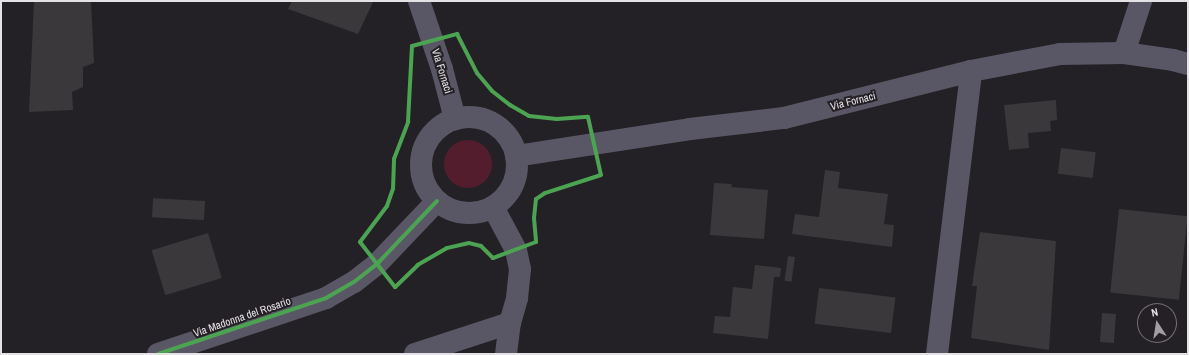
<!DOCTYPE html>
<html>
<head>
<meta charset="utf-8">
<style>
  body { margin:0 }
  #map { position:relative; width:1189px; height:355px; overflow:hidden; background:#232125; font-family:"Archivo Narrow",sans-serif }
  div>[style] { position:absolute }
  .green>* { inset:0; background:#531d2d }
  .round { border-radius:50% }
  .building>* { inset:0; background:#3a383a; transform-origin:0 0 }
  .minor>* { height:22px; margin:-11px; padding:0 11px; transform-origin:11px; border-radius:11px; background:#595765 }
  .minor>.ring { margin:-11px; padding:0; box-sizing:content-box; background:none; border:22px solid #595765; border-radius:50% }
  .cycleway>* { height:4px; margin:-2px; padding:0 2px; transform-origin:2px; border-radius:2px; background:#4ca352 }
  span { translate:-50% -50%; white-space:nowrap; text-align:center; line-height:1.15; -webkit-text-stroke:4px #242026; paint-order:stroke }
  .street-label { font-size:11px; color:#e5e2e6 }
  .frame { position:absolute; inset:0; border:2px solid #e5e2e6; pointer-events:none }
  .north { position:absolute; left:1137px; top:303px; width:40px; height:40px; box-sizing:border-box; background:#242026; border:1px solid #716e73; border-radius:50%; rotate:348deg; font-size:11px; font-weight:700; line-height:16px; text-align:center; color:#e5e2e6 }
  .north::after { content:''; display:block; margin:auto; width:14px; height:18px; background:#a19ea2; clip-path:polygon(50% 0,100% 100%,50% 72%,0 100%) }
</style>
</head>
<body>
<div id="map">
  <div class="green">
    <i class="round" style="left:444px;top:140px;width:48px;height:48px"></i>
  </div>
  <div class="building">
    <i style="clip-path:polygon(34px 1px,91px 1px,94px 63px,83px 67px,83px 87px,72px 92px,73px 110px,29px 112px)"></i>
    <i style="clip-path:polygon(292px 1px,369px 1px,373px 2px,358px 34px,288px 9px)"></i>
    <i style="clip-path:polygon(1056px 100px,1057px 120px,1050px 121px,1051px 131px,1028px 133px,1029px 148px,1009px 150px,1004px 105px)"></i>
    <i style="left:1061px;top:148px;width:35px;height:26px;rotate:7deg"></i>
    <i style="clip-path:polygon(825px 170px,840px 172px,838px 188px,888px 194px,884px 224px,894px 225px,892px 247px,792px 234px,795px 214px,819px 217px)"></i>
    <i style="clip-path:polygon(714px 183px,732px 184px,731px 187px,768px 190px,764px 239px,710px 235px)"></i>
    <i style="left:205px;top:201px;width:19px;height:52px;rotate:93deg"></i>
    <i style="left:1119px;top:209px;width:69px;height:84px;rotate:6deg"></i>
    <i style="clip-path:polygon(980px 232px,1056px 241px,1049px 350px,971px 338px,977px 286px,972px 286px)"></i>
    <i style="left:208px;top:233px;width:47px;height:59px;rotate:73deg"></i>
    <i style="left:788px;top:256px;width:7px;height:25px;rotate:8deg"></i>
    <i style="clip-path:polygon(755px 265px,781px 268px,780px 277px,774px 277px,768px 339px,713px 333px,715px 316px,730px 317px,733px 287px,752px 289px)"></i>
    <i style="left:819px;top:288px;width:77px;height:36px;rotate:7deg"></i>
    <i style="left:1102px;top:313px;width:14px;height:29px;rotate:4deg"></i>
  </div>
  <div class="minor">
    <i style="left:419px;top:1px;width:72px;rotate:71.3deg"></i>
    <i style="left:442px;top:69px;width:52px;rotate:75.4deg"></i>
    <i style="left:1124px;top:53px;width:55px;rotate:-71.9deg"></i>
    <i class="ring" style="left:421px;top:117px;width:74px;height:74px"></i>
    <i style="left:516px;top:156px;width:176px;rotate:-8.8deg"></i>
    <i style="left:690px;top:129px;width:95px;rotate:-6.7deg"></i>
    <i style="left:784px;top:118px;width:193px;rotate:-14.1deg"></i>
    <i style="left:971px;top:71px;width:91px;rotate:-10.8deg"></i>
    <i style="left:1060px;top:54px;width:64px;rotate:-0.9deg"></i>
    <i style="left:1124px;top:53px;width:49px;rotate:8.1deg"></i>
    <i style="left:1173px;top:60px;width:16px;rotate:15deg"></i>
    <i style="left:158px;top:354px;width:177px;rotate:-18.4deg"></i>
    <i style="left:326px;top:298px;width:32px;rotate:-30deg"></i>
    <i style="left:354px;top:282px;width:29px;rotate:-38deg"></i>
    <i style="left:377px;top:264px;width:87px;rotate:-46.4deg"></i>
    <i style="left:415px;top:354px;width:100px;rotate:-18.1deg"></i>
    <i style="left:510px;top:323px;width:26px;rotate:-74deg"></i>
    <i style="left:517px;top:298px;width:29px;rotate:-84deg"></i>
    <i style="left:520px;top:269px;width:19px;rotate:-102deg"></i>
    <i style="left:516px;top:250px;width:49px;rotate:-118.1deg"></i>
    <i style="left:506px;top:354px;width:31px;rotate:-83deg"></i>
    <i style="left:937px;top:354px;width:285px;rotate:-83.1deg"></i>
  </div>
  <div class="cycleway">
    <i style="left:457px;top:34px;width:44px;rotate:62.9deg"></i>
    <i style="left:477px;top:73px;width:23px;rotate:50deg"></i>
    <i style="left:492px;top:91px;width:23px;rotate:38deg"></i>
    <i style="left:510px;top:105px;width:22px;rotate:30deg"></i>
    <i style="left:529px;top:116px;width:28px;rotate:6deg"></i>
    <i style="left:557px;top:119px;width:31px;rotate:-4deg"></i>
    <i style="left:588px;top:117px;width:59px;rotate:77.4deg"></i>
    <i style="left:601px;top:175px;width:59px;rotate:162.2deg"></i>
    <i style="left:545px;top:193px;width:11px;rotate:146deg"></i>
    <i style="left:536px;top:199px;width:19px;rotate:96deg"></i>
    <i style="left:534px;top:218px;width:24px;rotate:85deg"></i>
    <i style="left:536px;top:242px;width:46px;rotate:159.6deg"></i>
    <i style="left:493px;top:258px;width:17px;rotate:-135deg"></i>
    <i style="left:481px;top:246px;width:12px;rotate:-166deg"></i>
    <i style="left:469px;top:243px;width:23px;rotate:167deg"></i>
    <i style="left:447px;top:248px;width:34px;rotate:150deg"></i>
    <i style="left:418px;top:265px;width:32px;rotate:136deg"></i>
    <i style="left:395px;top:287px;width:57px;rotate:-127.9deg"></i>
    <i style="left:360px;top:242px;width:45px;rotate:-53.1deg"></i>
    <i style="left:387px;top:206px;width:18px;rotate:-71deg"></i>
    <i style="left:393px;top:189px;width:30px;rotate:-88deg"></i>
    <i style="left:394px;top:159px;width:40px;rotate:-69deg"></i>
    <i style="left:408px;top:122px;width:76px;rotate:-87deg"></i>
    <i style="left:412px;top:46px;width:47px;rotate:-14.9deg"></i>
    <i style="left:158px;top:354px;width:177px;rotate:-18.4deg"></i>
    <i style="left:326px;top:298px;width:32px;rotate:-30deg"></i>
    <i style="left:354px;top:282px;width:29px;rotate:-38deg"></i>
    <i style="left:377px;top:264px;width:87px;rotate:-46.4deg"></i>
  </div>
  <div class="street-label">
    <span style="left:442px;top:71px;rotate:73deg">Via Fornaci</span>
    <span style="left:853px;top:101px;rotate:-14deg">Via Fornaci</span>
    <span style="left:242px;top:317px;rotate:-19deg">Via Madonna del Rosario</span>
  </div>
  <div class="frame"></div>
  <div class="north">N</div>
</div>
</body>
</html>
